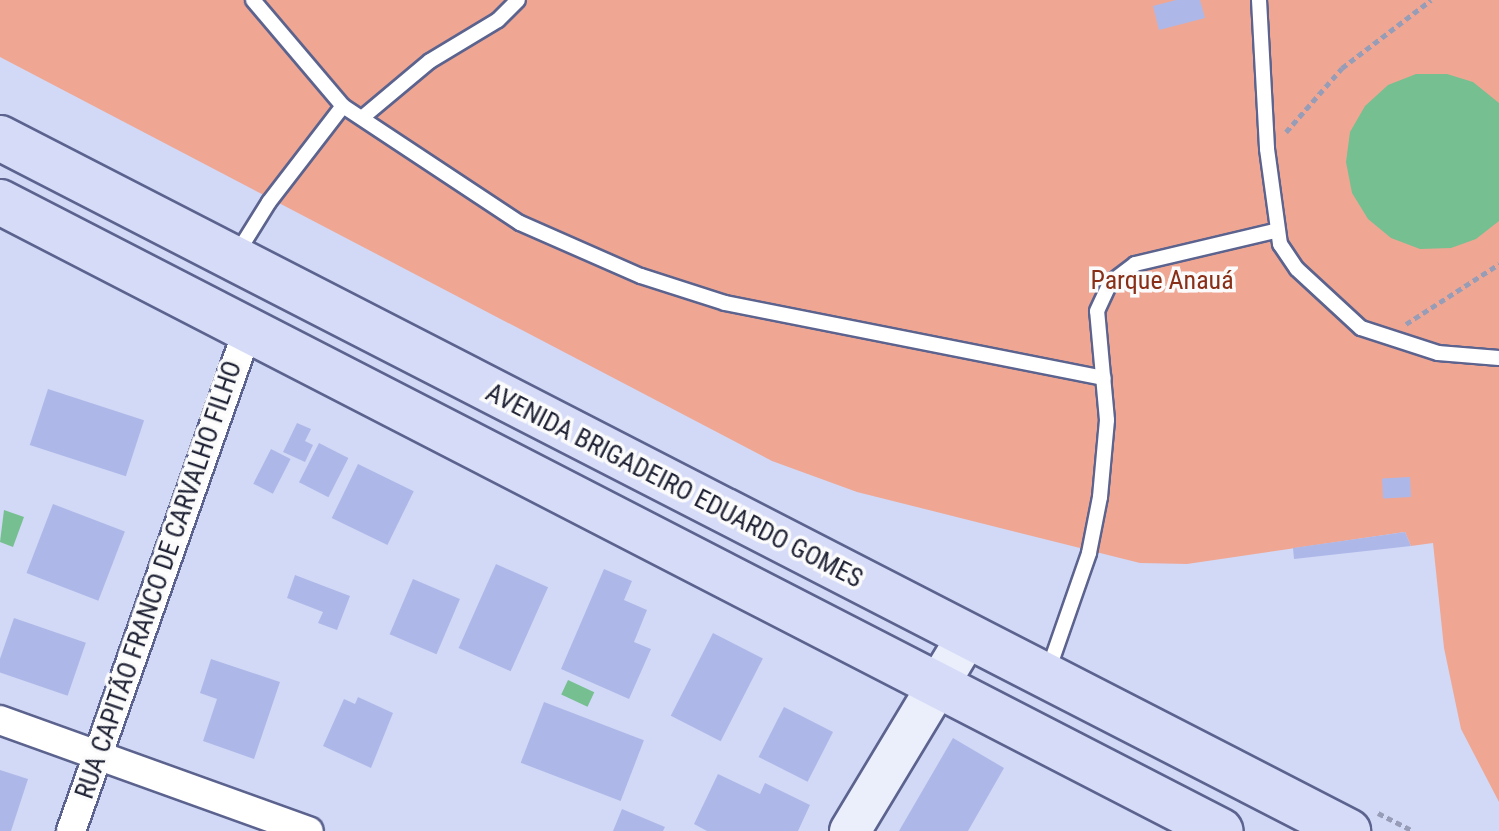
<!DOCTYPE html>
<html>
<head>
<meta charset="utf-8">
<style>
  body { margin:0 }
  #map { position:relative; width:1499px; height:831px; overflow:hidden; background:#d2d9f6; font-family:"Roboto Condensed",sans-serif }
  div>[style] { position:absolute }
  .green>* { inset:0; background:#efa794 }
  .water>* { inset:0; background:#76bf91; transform-origin:0 0 }
  .building>* { inset:0; background:#aeb8e8; transform-origin:0 0 }
  .path>* { height:5px; margin-top:-2.5px; transform-origin:0; background:repeating-linear-gradient(90deg,#979db6 0 6px,transparent 0 10px) }
  .roads { filter:drop-shadow(2px 0 #5b638e) drop-shadow(-2px 0 #5b638e) drop-shadow(0 2px #5b638e) drop-shadow(0 -2px #5b638e) }
  .lane>* { height:14px; margin:-7px; padding:0 7px; transform-origin:7px; border-radius:7px; background:#fff }
  .street>* { height:28px; margin:-14px; padding:0 14px; transform-origin:14px; border-radius:14px; background:#fff }
  .secondary>* { height:40px; margin:-20px; padding:0 20px; transform-origin:20px; border-radius:20px; background:#ebeefb }
  .primary>* { height:44px; margin:-22px; padding:0 22px; transform-origin:22px; border-radius:22px; background:#d6dcf8 }
  span { translate:-50% -50%; white-space:nowrap; text-align:center; line-height:1.15; -webkit-text-stroke:7px #fbfbfb; paint-order:stroke }
  .park-label { font-size:26px; color:#892f17 }
  .street-label { font-size:26px; color:#212436 }
</style>
</head>
<body>
<div id="map">
  <div class="green">
    <i style="clip-path:polygon(0 0,1499px 0,1499px 802px,1461px 729px,1444px 648px,1433px 543px,1411px 546px,1405px 532px,1187px 564px,1140px 563px,857px 492px,772px 461px,0 57px)"></i>
  </div>
  <div class="water">
    <i style="clip-path:polygon(1416px 74px,1447px 74px,1473px 82px,1499px 103px,1499px 221px,1476px 239px,1451px 248px,1420px 249px,1391px 238px,1368px 219px,1352px 193px,1346px 162px,1350px 132px,1365px 106px,1388px 85px)"></i>
    <i style="clip-path:polygon(4px 510px,24px 517px,13px 547px,0 542px)"></i>
    <i style="left:568px;top:680px;width:29px;height:16px;rotate:25deg"></i>
  </div>
  <div class="building">
    <i style="clip-path:polygon(1176px 0,1200px 0,1205px 18px,1159px 30px,1153px 6px)"></i>
    <i style="left:48px;top:389px;width:101px;height:59px;rotate:18deg"></i>
    <i style="clip-path:polygon(297px 423px,311px 429px,305px 441px,313px 445px,305px 462px,283px 452px)"></i>
    <i style="left:319px;top:443px;width:33px;height:44px;rotate:27deg"></i>
    <i style="left:271px;top:449px;width:22px;height:39px;rotate:27deg"></i>
    <i style="left:358px;top:464px;width:62px;height:60px;rotate:26deg"></i>
    <i style="left:1410px;top:477px;width:20px;height:28px;rotate:87deg"></i>
    <i style="left:53px;top:504px;width:77px;height:74px;rotate:21deg"></i>
    <i style="clip-path:polygon(1405px 532px,1411px 546px,1294px 559px,1293px 548px)"></i>
    <i style="left:496px;top:564px;width:57px;height:92px;rotate:24deg"></i>
    <i style="clip-path:polygon(604px 569px,632px 581px,624px 600px,647px 610px,634px 642px,651px 649px,629px 699px,561px 669px)"></i>
    <i style="clip-path:polygon(295px 575px,350px 596px,337px 630px,318px 623px,323px 612px,287px 598px)"></i>
    <i style="left:413px;top:579px;width:51px;height:60px;rotate:23deg"></i>
    <i style="left:14px;top:618px;width:76px;height:56px;rotate:19deg"></i>
    <i style="left:713px;top:633px;width:56px;height:93px;rotate:27deg"></i>
    <i style="clip-path:polygon(211px 659px,280px 682px,254px 759px,203px 741px,217px 699px,200px 693px)"></i>
    <i style="clip-path:polygon(358px 697px,393px 713px,371px 768px,323px 746px,344px 699px,355px 704px)"></i>
    <i style="left:544px;top:702px;width:107px;height:65px;rotate:21deg"></i>
    <i style="left:784px;top:707px;width:55px;height:56px;rotate:27deg"></i>
    <i style="clip-path:polygon(953px 738px,1004px 768px,968px 831px,899px 831px)"></i>
    <i style="clip-path:polygon(0 770px,28px 779px,11px 831px,0 831px)"></i>
    <i style="clip-path:polygon(718px 774px,760px 794px,765px 783px,810px 805px,798px 831px,707px 831px,694px 824px)"></i>
    <i style="clip-path:polygon(622px 809px,665px 827px,663px 831px,613px 831px)"></i>
  </div>
  <div class="path">
    <i style="left:1286px;top:132px;width:85px;rotate:-48.8deg"></i>
    <i style="left:1342px;top:68px;width:112px;rotate:-37.4deg"></i>
    <i style="left:1406px;top:324px;width:111px;rotate:-32.8deg"></i>
    <i style="left:1378px;top:813px;width:39px;rotate:27deg"></i>
  </div>
  <div class="roads">
    <div class="lane">
      <i style="left:253px;top:0;width:139px;rotate:49.7deg"></i>
      <i style="left:343px;top:106px;width:212px;rotate:33.5deg"></i>
      <i style="left:520px;top:223px;width:132px;rotate:23.7deg"></i>
      <i style="left:641px;top:276px;width:88px;rotate:17.8deg"></i>
      <i style="left:725px;top:303px;width:386px;rotate:11.2deg"></i>
      <i style="left:1259px;top:0;width:149px;rotate:86.9deg"></i>
      <i style="left:1267px;top:149px;width:96px;rotate:82.2deg"></i>
      <i style="left:1280px;top:244px;width:30px;rotate:56deg"></i>
      <i style="left:1297px;top:269px;width:87px;rotate:42.7deg"></i>
      <i style="left:1361px;top:328px;width:81px;rotate:18deg"></i>
      <i style="left:1438px;top:353px;width:61px;rotate:4.7deg"></i>
      <i style="left:363px;top:117px;width:87px;rotate:-39.9deg"></i>
      <i style="left:430px;top:61px;width:79px;rotate:-31.1deg"></i>
      <i style="left:498px;top:20px;width:28px;rotate:-45deg"></i>
      <i style="left:236px;top:255px;width:62px;rotate:-58.1deg"></i>
      <i style="left:269px;top:202px;width:121px;rotate:-52.4deg"></i>
      <i style="left:1048px;top:671px;width:125px;rotate:-70.8deg"></i>
      <i style="left:1089px;top:553px;width:57px;rotate:-78.9deg"></i>
      <i style="left:1100px;top:497px;width:77px;rotate:-84.8deg"></i>
      <i style="left:1107px;top:420px;width:109px;rotate:-95.2deg"></i>
      <i style="left:1097px;top:311px;width:31px;rotate:-65deg"></i>
      <i style="left:1110px;top:283px;width:31px;rotate:-37deg"></i>
      <i style="left:1135px;top:264px;width:144px;rotate:-13.3deg"></i>
    </div>
    <div class="street">
      <i style="left:0;top:720px;width:328px;rotate:19.8deg"></i>
      <i style="left:71px;top:831px;width:532px;rotate:-70.58deg"></i>
    </div>
    <div class="secondary">
      <i style="left:850px;top:831px;width:227px;rotate:-58.9deg"></i>
    </div>
    <div class="primary">
      <i style="left:0;top:138px;width:1516px;rotate:27.21deg"></i>
      <i style="left:0;top:202px;width:1373px;rotate:27.26deg"></i>
    </div>
  </div>
  <div class="park-label">
    <span style="left:1162px;top:281px">Parque Anauá</span>
  </div>
  <div class="street-label">
    <span style="left:674px;top:486px;rotate:27deg">AVENIDA BRIGADEIRO EDUARDO GOMES</span>
    <span style="left:159px;top:580px;rotate:-71deg">RUA CAPITÃO FRANCO DE CARVALHO FILHO</span>
  </div>
</div>
</body>
</html>
